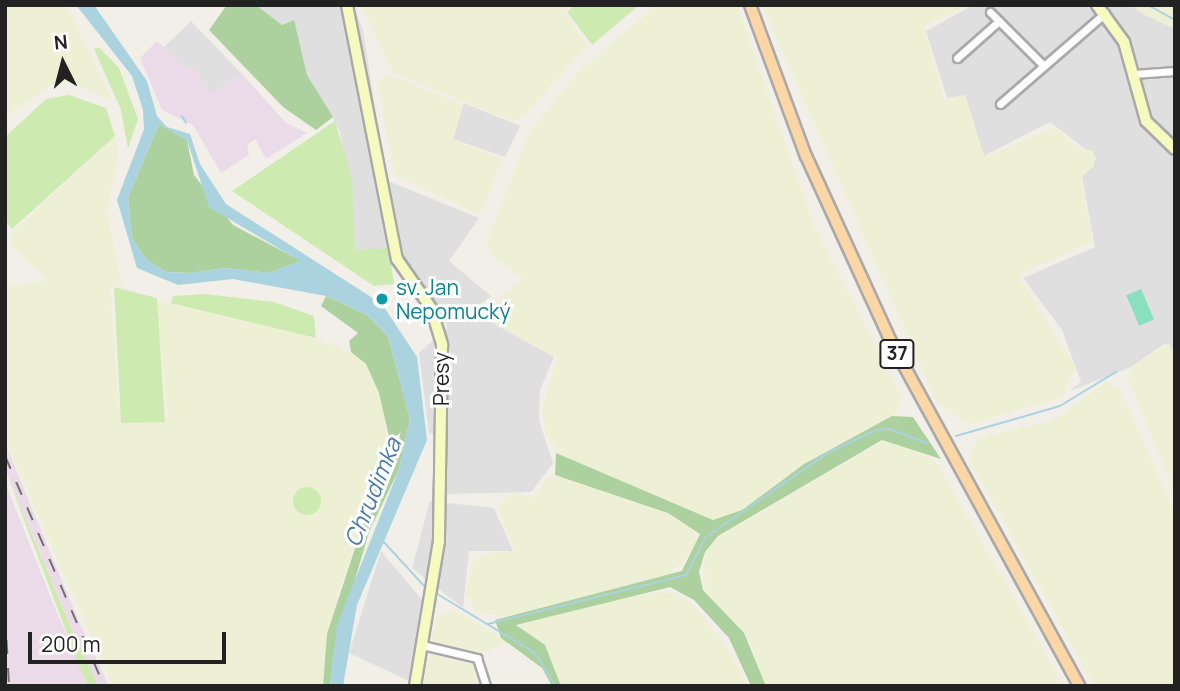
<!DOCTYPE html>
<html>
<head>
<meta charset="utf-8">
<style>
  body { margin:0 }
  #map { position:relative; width:1180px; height:691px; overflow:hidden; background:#f2efe9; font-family:Manrope,sans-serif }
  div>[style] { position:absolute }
  .residential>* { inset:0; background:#e0dfdf }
  .industrial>* { inset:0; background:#ebdbe8 }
  .farmland>* { inset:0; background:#eef0d5 }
  .grass>* { inset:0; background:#cdebb0 }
  .round { border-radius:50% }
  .forest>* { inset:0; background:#add19e }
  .pitch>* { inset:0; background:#88e0be; transform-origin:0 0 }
  .water>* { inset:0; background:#aad3df }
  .stream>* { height:2px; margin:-1px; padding:0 1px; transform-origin:1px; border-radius:1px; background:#aad3df }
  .roads { filter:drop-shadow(2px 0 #a9a9a9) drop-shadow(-2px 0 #a9a9a9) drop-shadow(0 2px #a9a9a9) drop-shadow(0 -2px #a9a9a9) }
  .street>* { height:7px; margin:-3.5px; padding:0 3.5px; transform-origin:3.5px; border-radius:3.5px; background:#fff }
  .secondary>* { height:10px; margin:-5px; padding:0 5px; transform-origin:5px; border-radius:5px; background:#f7fabf }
  .primary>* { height:10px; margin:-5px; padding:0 5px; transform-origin:5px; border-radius:5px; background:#fcd6a4 }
  .rail>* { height:2px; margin-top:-1px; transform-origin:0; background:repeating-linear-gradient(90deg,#707070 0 14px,transparent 0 28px) }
  .dots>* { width:19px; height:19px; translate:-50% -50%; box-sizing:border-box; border:4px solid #fff; border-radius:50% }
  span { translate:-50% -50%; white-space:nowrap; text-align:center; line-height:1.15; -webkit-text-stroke:6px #fff; paint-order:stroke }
  .shield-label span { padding:2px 5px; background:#fff; border:2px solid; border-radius:5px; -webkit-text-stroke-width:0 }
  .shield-label { font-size:19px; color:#222; font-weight:700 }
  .culture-label { font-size:21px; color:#0d838f }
  .left { translate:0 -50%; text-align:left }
  .street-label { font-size:21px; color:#222 }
  .water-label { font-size:23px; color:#4a7aab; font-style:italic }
  .frame { position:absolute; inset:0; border:7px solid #222; pointer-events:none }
  .north { position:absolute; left:28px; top:28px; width:70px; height:70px; -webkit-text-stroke:5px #fff; paint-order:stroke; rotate:354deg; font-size:19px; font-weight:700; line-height:28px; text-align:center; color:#222 }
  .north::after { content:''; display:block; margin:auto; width:24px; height:32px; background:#222; clip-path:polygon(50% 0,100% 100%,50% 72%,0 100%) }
  .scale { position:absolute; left:28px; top:632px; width:198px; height:32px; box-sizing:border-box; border:4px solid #222; border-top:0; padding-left:9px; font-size:21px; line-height:24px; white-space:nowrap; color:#222; -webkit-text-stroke:5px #fff; paint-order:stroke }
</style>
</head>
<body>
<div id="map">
  <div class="residential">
    <i style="clip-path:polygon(256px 5px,353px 5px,363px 30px,386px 180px,479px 218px,449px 261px,491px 296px,471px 311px,554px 357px,540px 390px,539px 420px,553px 463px,531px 492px,447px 494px,447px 434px,429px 434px,419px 353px,447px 328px,445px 314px,399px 251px,355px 251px,340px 131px,307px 75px,293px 20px,282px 25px)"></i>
    <i style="clip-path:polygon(973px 5px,1131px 5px,1175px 29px,1175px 351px,1164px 344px,1131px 367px,1070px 391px,1081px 382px,1062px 330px,1023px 278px,1095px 247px,1082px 177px,1097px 158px,1050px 122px,984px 156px,965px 95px,947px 98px,926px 31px)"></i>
    <i style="clip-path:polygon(191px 21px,242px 74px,211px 94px,194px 67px,186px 68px,163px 48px)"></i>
    <i style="clip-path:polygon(464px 103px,520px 126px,505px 157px,453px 139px)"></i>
    <i style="clip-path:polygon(430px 501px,494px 508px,513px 551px,469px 551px,463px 608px,412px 568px)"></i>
    <i style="clip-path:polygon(381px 551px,424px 602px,409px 681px,349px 653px)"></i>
  </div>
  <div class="industrial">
    <i style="clip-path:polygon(157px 41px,186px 68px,194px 67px,211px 94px,242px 74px,286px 123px,307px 133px,266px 159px,255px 139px,247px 145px,249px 155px,221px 173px,193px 125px,162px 110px,140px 58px)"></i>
    <i style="clip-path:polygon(5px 443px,77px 617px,109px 686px,98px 686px,68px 621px,5px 468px)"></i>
    <i style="clip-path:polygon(5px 482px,52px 601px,88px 686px,5px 686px)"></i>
  </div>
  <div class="farmland">
    <i style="clip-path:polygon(5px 5px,67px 5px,112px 100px,60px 79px,5px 117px)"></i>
    <i style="clip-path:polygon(361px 5px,573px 5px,565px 12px,587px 46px,525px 115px,512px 121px,392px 72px)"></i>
    <i style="clip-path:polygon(656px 5px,737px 5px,815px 227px,901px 395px,898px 413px,804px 463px,742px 510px,713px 520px,562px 459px,545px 433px,542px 409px,557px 358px,494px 323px,487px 310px,522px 279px,490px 252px,487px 241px,529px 132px,578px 72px)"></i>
    <i style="clip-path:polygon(762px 5px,970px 5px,924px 26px,944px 99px,965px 95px,984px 157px,1055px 127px,1077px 147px,1094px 151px,1094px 166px,1081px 177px,1092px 242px,1018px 275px,1076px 367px,1062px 398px,969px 424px,936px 401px)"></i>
    <i style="clip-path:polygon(1131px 5px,1175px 5px,1175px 29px,1143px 14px)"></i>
    <i style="clip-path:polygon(387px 74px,463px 105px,453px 140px,502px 158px,483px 211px,474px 213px,394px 174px,378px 83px)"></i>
    <i style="clip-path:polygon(115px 136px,119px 151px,107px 210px,122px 285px,110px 287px,120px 423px,168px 417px,156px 300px,283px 328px,351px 352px,366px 364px,384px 405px,387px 462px,338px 593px,323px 686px,113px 686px,5px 441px,5px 287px,47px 281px,11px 245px,9px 235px)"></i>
    <i style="clip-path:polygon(1169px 343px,1175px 356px,1175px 495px,1128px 379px,1132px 366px)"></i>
    <i style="clip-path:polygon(1106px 381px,1121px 391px,1175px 512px,1175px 686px,1094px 686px,969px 459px,976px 439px,1056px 419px)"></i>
    <i style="clip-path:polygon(888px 438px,937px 462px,1064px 686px,766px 686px,750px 641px,704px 589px,705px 552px,719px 536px)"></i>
    <i style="clip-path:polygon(548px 476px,584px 480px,668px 513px,693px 530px,697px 540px,689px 557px,670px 574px,506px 617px,474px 611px,466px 593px,472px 562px,487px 553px,515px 551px,499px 513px,501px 501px,513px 493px,534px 498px)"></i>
    <i style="clip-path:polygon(657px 592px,677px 593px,696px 608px,732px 655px,746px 686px,561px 686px,545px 645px,515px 628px,548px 614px)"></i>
    <i style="clip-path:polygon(452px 609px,501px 638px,508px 643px,480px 653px,432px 642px,436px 617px)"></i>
    <i style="clip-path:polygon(435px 655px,472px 665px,478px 686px,423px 686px,428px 658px)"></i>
  </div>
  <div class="grass">
    <i style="clip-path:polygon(575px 5px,639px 5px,592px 45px,567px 12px)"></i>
    <i style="clip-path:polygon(99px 47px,119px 68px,138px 119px,128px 149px,121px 110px,94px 49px)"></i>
    <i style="clip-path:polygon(69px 95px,106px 108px,115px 136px,12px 229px,5px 220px,5px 137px,46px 99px)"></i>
    <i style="clip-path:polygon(335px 121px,352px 179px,355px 250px,389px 248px,394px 284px,374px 286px,232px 191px)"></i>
    <i style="clip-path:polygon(114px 287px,157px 298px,165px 422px,121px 423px)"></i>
    <i style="clip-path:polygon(205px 294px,274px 302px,314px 316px,316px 338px,171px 303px,173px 296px)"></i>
    <i style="clip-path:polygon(5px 469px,68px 621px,98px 686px,88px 686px,78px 663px)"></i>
    <i class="round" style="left:293px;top:487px;width:28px;height:28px"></i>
  </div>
  <div class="forest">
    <i style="clip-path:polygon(227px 5px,256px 5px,282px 25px,294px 20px,307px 75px,333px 117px,316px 130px,283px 107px,209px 30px)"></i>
    <i style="clip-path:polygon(159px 124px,187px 140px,194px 175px,233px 225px,301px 261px,268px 273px,225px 268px,190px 273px,166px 272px,148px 261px,132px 239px,128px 197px)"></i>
    <i style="clip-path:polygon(326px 296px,367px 315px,388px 336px,410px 419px,399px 469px,369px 532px,334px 651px,330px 686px,323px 686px,327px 634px,390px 441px,379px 393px,366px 364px,351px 352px,349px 341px,358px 333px,321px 306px)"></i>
    <i style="clip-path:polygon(892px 416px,913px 417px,941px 459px,882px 440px,718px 536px,705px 552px,699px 572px,703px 590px,744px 633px,766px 686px,751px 686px,729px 638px,694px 600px,670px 587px,516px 625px,545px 645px,561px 686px,552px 686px,542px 668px,501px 638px,495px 620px,682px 571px,700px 534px,668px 513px,555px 475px,556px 453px,713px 520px,742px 510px,804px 464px)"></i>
  </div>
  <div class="pitch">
    <i style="left:1141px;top:289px;width:33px;height:16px;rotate:67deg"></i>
  </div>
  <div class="water">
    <i style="clip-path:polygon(evenodd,76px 5px,94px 5px,147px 81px,157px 116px,167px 127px,190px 134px,200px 164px,226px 204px,382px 304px,417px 357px,427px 440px,357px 605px,343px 686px,330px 686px,337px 625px,399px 469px,410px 419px,388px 336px,367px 315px,326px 296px,233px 279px,178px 285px,137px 268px,117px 200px,144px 129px,143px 110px,132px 76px,76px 5px,159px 124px,187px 140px,209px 207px,300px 261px,268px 273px,225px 268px,190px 273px,166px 272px,148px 261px,132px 239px,128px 197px,159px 124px)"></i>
  </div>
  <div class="stream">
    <i style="left:1148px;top:5px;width:31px;rotate:29deg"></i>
    <i style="left:182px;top:116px;width:8px;rotate:60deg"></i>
    <i style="left:956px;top:436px;width:108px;rotate:-16.1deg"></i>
    <i style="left:1060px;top:406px;width:66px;rotate:-31.3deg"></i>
    <i style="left:381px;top:539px;width:68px;rotate:47.4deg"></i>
    <i style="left:439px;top:595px;width:112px;rotate:31.1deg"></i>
    <i style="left:535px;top:653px;width:39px;rotate:58deg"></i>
    <i style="left:488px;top:624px;width:204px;rotate:-13.9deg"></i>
    <i style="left:686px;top:575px;width:43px;rotate:-62.2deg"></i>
    <i style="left:706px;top:537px;width:146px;rotate:-34.7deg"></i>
    <i style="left:826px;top:454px;width:50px;rotate:-26.1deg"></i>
    <i style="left:871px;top:432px;width:16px;rotate:-14deg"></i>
    <i style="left:887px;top:428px;width:42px;rotate:21deg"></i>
  </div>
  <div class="roads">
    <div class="street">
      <i style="left:990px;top:12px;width:76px;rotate:45deg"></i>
      <i style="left:957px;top:58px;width:56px;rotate:-41.4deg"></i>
      <i style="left:1133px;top:74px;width:42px;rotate:-4.1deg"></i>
      <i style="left:1000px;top:104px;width:139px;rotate:-40.9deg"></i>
      <i style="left:422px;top:645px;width:57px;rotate:13.3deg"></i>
      <i style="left:477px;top:658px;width:29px;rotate:72deg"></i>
    </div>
    <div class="secondary">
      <i style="left:347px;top:5px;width:259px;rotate:78.9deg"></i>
      <i style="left:397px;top:259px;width:60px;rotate:55.2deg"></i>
      <i style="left:431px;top:308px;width:39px;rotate:73deg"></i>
      <i style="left:442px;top:345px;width:196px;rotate:90.9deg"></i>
      <i style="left:439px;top:541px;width:147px;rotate:99.4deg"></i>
      <i style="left:1097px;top:5px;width:46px;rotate:53.9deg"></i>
      <i style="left:1124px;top:42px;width:82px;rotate:74.4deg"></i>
      <i style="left:1146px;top:121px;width:40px;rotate:44deg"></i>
    </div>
    <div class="primary">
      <i style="left:750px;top:5px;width:161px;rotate:69.7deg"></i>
      <i style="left:806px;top:156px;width:205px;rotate:65.4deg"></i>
      <i style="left:891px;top:342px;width:392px;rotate:61.3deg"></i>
    </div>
  </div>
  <div class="rail">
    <i style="left:5px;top:456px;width:250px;rotate:66.7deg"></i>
    <i style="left:5px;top:612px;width:74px;rotate:86.9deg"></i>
  </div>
  <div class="dots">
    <i style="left:382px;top:299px;background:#0f9aa8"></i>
  </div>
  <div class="shield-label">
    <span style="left:897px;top:354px">37</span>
  </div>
  <div class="culture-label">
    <span class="left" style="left:396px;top:299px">sv. Jan<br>Nepomucký</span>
  </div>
  <div class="street-label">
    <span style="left:441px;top:379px;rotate:-90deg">Presy</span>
  </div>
  <div class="water-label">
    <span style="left:372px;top:492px;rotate:-68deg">Chrudimka</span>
  </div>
  <div class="frame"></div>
  <div class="north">N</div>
  <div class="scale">200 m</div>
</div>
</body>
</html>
